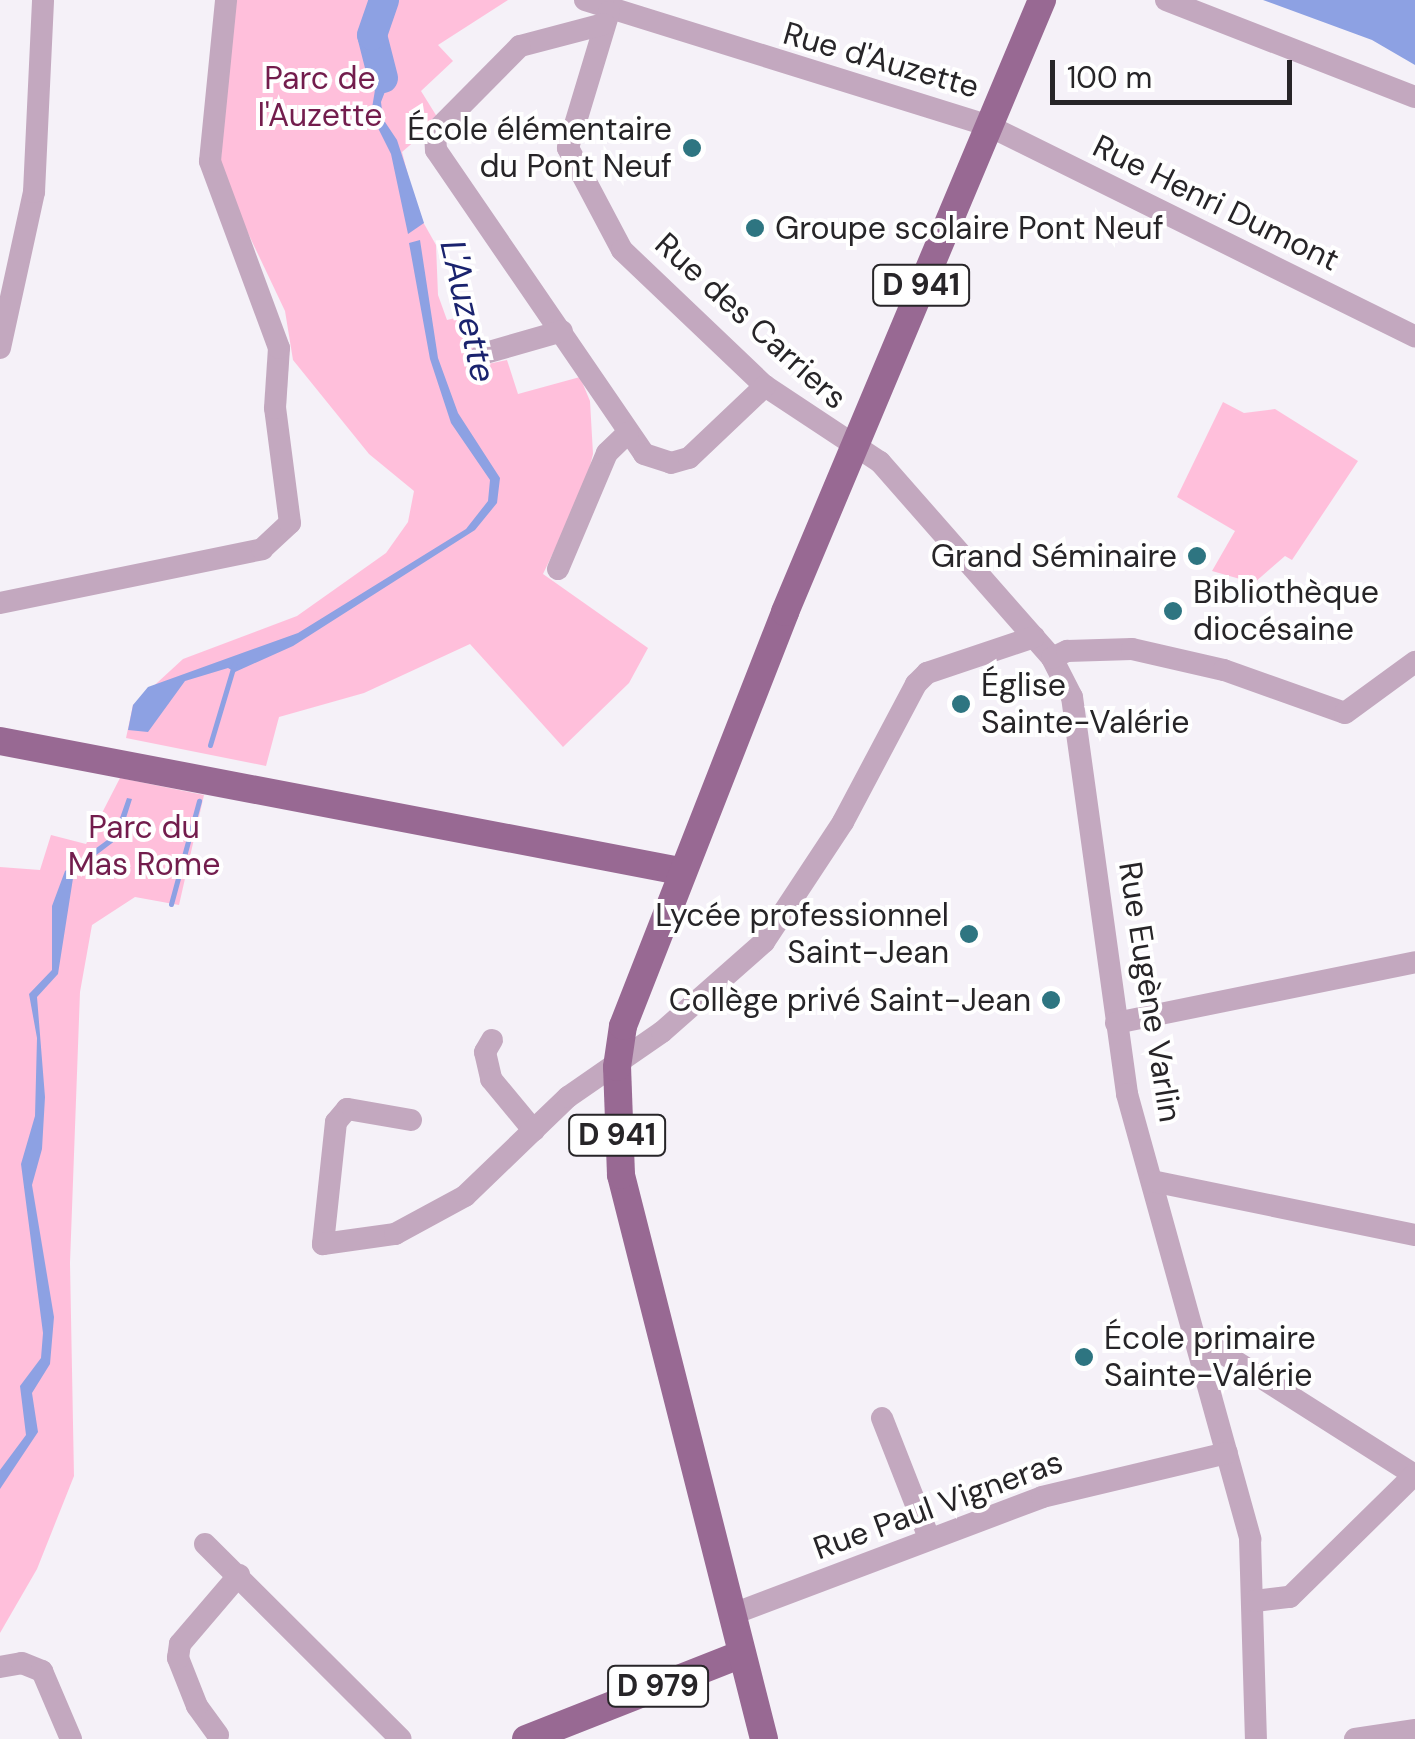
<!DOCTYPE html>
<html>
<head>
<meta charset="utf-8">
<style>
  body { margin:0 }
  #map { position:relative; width:1415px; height:1739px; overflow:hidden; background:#f5f1f8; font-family:"DM Sans",sans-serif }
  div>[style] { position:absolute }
  .green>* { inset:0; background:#ffbfdb }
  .water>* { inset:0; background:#8da1e3 }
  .stream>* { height:5px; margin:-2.5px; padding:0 2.5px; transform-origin:2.5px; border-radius:2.5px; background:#8da1e3 }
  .river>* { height:30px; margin:-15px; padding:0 15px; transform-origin:15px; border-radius:15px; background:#8da1e3 }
  .minor>* { height:22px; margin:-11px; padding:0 11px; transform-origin:11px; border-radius:11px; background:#c3a8bf }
  .major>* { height:28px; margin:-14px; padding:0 14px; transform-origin:14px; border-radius:14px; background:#986993 }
  .dots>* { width:28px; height:28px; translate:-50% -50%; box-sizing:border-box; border:5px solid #fff; border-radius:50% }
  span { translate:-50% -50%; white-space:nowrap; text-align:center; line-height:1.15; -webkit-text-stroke:8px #fff; paint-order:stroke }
  .shield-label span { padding:2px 8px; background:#fff; border:2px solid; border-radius:8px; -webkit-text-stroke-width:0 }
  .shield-label { font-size:30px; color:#272528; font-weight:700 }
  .street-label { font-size:32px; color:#272528 }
  .park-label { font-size:32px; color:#731d4d }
  .poi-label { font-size:32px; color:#272528 }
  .right { translate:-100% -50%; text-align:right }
  .left { translate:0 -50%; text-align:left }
  .water-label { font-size:35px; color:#1a236e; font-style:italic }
  .scale { position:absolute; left:1050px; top:60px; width:242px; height:45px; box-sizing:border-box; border:5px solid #272528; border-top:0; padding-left:12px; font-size:30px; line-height:35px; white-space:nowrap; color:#272528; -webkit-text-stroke:8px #fff; paint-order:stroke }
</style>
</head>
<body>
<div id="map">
  <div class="green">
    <i style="clip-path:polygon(231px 0,508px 0,438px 45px,453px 61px,421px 91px,439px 120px,402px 152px,418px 213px,436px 245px,438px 295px,447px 320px,471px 314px,483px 365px,507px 360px,518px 394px,580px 377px,590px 401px,593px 454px,585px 486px,543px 574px,648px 648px,629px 683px,563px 747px,470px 644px,364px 693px,279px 717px,266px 766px,126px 738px,133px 705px,183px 659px,297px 616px,386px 553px,408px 522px,414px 491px,369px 454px,293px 360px,285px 311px,220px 174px)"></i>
    <i style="clip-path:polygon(1223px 402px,1244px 413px,1275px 409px,1358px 461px,1292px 560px,1285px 556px,1254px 583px,1212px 571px,1235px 531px,1177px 497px)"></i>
    <i style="clip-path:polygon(120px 778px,204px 795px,179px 905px,135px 897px,92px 925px,80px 992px,70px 1263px,74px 1476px,37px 1569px,0 1633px,0 867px,40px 870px,51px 835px,86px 844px)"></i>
  </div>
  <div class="water">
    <i style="clip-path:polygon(1263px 0,1415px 0,1415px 65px,1372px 40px)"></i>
    <i style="clip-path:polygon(367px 35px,380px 44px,391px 76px,381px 102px,383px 119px,397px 140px,424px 223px,408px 234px,391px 154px,371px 114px,377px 78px)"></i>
    <i style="clip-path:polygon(420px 240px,438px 358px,458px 413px,500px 478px,497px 503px,475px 530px,293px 646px,235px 672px,228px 668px,185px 681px,148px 732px,128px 730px,133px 705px,148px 687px,298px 633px,466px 529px,488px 501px,490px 480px,451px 423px,430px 359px,409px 243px)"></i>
    <i style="clip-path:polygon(127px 798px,132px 799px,120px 837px,74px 872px,58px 974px,37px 997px,45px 1097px,42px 1149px,32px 1185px,54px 1317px,50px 1364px,32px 1393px,38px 1432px,0 1489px,0 1470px,26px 1435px,20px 1386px,41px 1358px,43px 1333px,21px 1164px,35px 1116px,37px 1038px,29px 994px,52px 970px,52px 906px,65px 871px,114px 835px)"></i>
  </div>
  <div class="stream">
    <i style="left:210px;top:745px;width:84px;rotate:-73.3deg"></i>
    <i style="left:171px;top:904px;width:107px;rotate:-74.8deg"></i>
  </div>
  <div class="river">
    <i style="left:383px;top:78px;width:44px;rotate:-104.3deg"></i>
    <i style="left:372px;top:35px;width:37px;rotate:-71deg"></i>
  </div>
  <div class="minor">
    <i style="left:585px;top:0;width:423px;rotate:17.3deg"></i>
    <i style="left:989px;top:126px;width:475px;rotate:26.3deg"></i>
    <i style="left:1166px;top:0;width:267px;rotate:21.3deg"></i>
    <i style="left:609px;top:12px;width:142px;rotate:106.8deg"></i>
    <i style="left:568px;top:148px;width:115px;rotate:62.1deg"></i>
    <i style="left:622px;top:250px;width:197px;rotate:43.6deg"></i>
    <i style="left:765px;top:386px;width:138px;rotate:33.5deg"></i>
    <i style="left:880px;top:462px;width:261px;rotate:48.7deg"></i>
    <i style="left:1052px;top:658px;width:44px;rotate:62.9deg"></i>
    <i style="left:1072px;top:697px;width:401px;rotate:82.1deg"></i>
    <i style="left:1127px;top:1094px;width:462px;rotate:74.5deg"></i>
    <i style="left:1250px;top:1539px;width:200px;rotate:88.3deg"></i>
    <i style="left:604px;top:24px;width:87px;rotate:165.3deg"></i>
    <i style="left:520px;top:46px;width:121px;rotate:134.7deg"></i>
    <i style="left:435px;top:132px;width:18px;rotate:87deg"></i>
    <i style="left:436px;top:150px;width:368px;rotate:55.6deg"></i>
    <i style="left:644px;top:454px;width:28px;rotate:18deg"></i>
    <i style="left:671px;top:463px;width:19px;rotate:-16deg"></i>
    <i style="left:689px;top:458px;width:105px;rotate:-43.5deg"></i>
    <i style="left:0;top:348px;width:160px;rotate:-77.7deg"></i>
    <i style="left:34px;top:192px;width:192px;rotate:-87.3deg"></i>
    <i style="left:482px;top:354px;width:83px;rotate:-16deg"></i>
    <i style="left:558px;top:569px;width:126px;rotate:-67.1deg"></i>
    <i style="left:607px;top:453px;width:29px;rotate:-44deg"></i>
    <i style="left:0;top:603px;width:268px;rotate:-11.6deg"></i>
    <i style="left:262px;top:549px;width:38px;rotate:-43deg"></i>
    <i style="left:290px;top:523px;width:116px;rotate:-97.4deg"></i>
    <i style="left:275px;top:408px;width:60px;rotate:-86.2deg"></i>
    <i style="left:279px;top:348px;width:199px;rotate:-110.3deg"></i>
    <i style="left:210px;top:161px;width:162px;rotate:-84.3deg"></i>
    <i style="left:1052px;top:658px;width:17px;rotate:-25deg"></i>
    <i style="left:1067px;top:651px;width:65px;rotate:-1.8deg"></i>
    <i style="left:1132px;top:649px;width:94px;rotate:12.9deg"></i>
    <i style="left:1224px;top:670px;width:128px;rotate:19.6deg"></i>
    <i style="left:1345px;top:713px;width:87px;rotate:-36.1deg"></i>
    <i style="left:1116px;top:1023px;width:305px;rotate:-11.5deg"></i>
    <i style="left:492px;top:1040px;width:14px;rotate:120deg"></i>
    <i style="left:485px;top:1052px;width:28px;rotate:77deg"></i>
    <i style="left:491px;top:1079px;width:67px;rotate:50.4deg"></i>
    <i style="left:411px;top:1120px;width:65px;rotate:-170.2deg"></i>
    <i style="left:347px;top:1109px;width:17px;rotate:130deg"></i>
    <i style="left:336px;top:1122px;width:123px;rotate:96.1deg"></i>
    <i style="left:323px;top:1244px;width:73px;rotate:-7.9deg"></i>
    <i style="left:395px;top:1234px;width:80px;rotate:-28.5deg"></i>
    <i style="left:465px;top:1196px;width:143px;rotate:-43.9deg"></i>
    <i style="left:568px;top:1097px;width:114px;rotate:-34.7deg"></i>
    <i style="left:662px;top:1032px;width:136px;rotate:-41.4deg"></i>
    <i style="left:764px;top:942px;width:144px;rotate:-56.6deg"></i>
    <i style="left:843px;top:822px;width:156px;rotate:-62.1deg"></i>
    <i style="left:916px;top:684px;width:16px;rotate:-45deg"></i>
    <i style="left:927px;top:673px;width:113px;rotate:-18.6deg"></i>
    <i style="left:1152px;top:1181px;width:268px;rotate:11.6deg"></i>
    <i style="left:1194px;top:1335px;width:262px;rotate:32.4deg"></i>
    <i style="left:882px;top:1418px;width:129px;rotate:68.6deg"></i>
    <i style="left:205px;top:1544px;width:276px;rotate:44.9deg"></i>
    <i style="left:1255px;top:1601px;width:35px;rotate:-7deg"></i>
    <i style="left:1290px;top:1597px;width:175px;rotate:-44.5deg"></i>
    <i style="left:733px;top:1614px;width:330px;rotate:-20.7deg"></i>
    <i style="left:1042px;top:1497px;width:190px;rotate:-13.4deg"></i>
    <i style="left:0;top:1667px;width:22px;rotate:-10deg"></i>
    <i style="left:22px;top:1663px;width:22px;rotate:22deg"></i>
    <i style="left:42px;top:1671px;width:74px;rotate:66.9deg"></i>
    <i style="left:218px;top:1735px;width:36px;rotate:-126deg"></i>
    <i style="left:197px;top:1706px;width:52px;rotate:-111.6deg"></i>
    <i style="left:178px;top:1658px;width:14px;rotate:-82deg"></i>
    <i style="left:180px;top:1644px;width:91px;rotate:-49.5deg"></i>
    <i style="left:1355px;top:1739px;width:61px;rotate:-8.5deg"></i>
  </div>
  <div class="major">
    <i style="left:0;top:741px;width:692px;rotate:10.82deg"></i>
    <i style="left:526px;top:1739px;width:232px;rotate:-21.5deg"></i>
    <i style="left:764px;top:1739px;width:582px;rotate:-104.23deg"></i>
    <i style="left:621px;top:1175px;width:108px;rotate:-92.1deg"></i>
    <i style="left:617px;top:1067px;width:41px;rotate:-81.7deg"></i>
    <i style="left:623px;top:1026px;width:445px;rotate:-68.6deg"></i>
    <i style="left:785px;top:612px;width:664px;rotate:-67.22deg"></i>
  </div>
  <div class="dots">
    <i style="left:692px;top:148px;background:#2e7581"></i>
    <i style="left:755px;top:228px;background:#2e7581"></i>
    <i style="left:1197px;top:556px;background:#2e7581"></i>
    <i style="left:1173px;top:611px;background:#2e7581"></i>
    <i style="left:961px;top:704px;background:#2e7581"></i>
    <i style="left:969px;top:934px;background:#2e7581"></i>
    <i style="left:1051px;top:1000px;background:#2e7581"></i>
    <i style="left:1084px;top:1357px;background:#2e7581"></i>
  </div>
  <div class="shield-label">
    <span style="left:921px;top:285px">D 941</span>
    <span style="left:617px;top:1135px">D 941</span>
    <span style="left:658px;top:1686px">D 979</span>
  </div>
  <div class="street-label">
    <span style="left:881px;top:60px;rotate:16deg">Rue d'Auzette</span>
    <span style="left:1216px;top:203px;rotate:26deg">Rue Henri Dumont</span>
    <span style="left:751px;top:321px;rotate:42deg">Rue des Carriers</span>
    <span style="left:1150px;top:992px;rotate:81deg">Rue Eugène Varlin</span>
    <span style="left:938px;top:1505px;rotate:-20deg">Rue Paul Vigneras</span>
  </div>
  <div class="park-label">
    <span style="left:320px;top:97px">Parc de<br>l'Auzette</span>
    <span style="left:144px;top:846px">Parc du<br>Mas Rome</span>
  </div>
  <div class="poi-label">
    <span class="right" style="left:672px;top:148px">École élémentaire<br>du Pont Neuf</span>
    <span class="left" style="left:775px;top:228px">Groupe scolaire Pont Neuf</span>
    <span class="right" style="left:1177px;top:556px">Grand Séminaire</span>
    <span class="left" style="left:1193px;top:611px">Bibliothèque<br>diocésaine</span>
    <span class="left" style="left:981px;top:704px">Église<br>Sainte-Valérie</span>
    <span class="right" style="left:949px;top:934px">Lycée professionnel<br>Saint-Jean</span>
    <span class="right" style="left:1031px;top:1000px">Collège privé Saint-Jean</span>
    <span class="left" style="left:1104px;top:1357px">École primaire<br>Sainte-Valérie</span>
  </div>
  <div class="water-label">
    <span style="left:468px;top:311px;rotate:77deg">L'Auzette</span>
  </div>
  <div class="scale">100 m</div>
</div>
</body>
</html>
